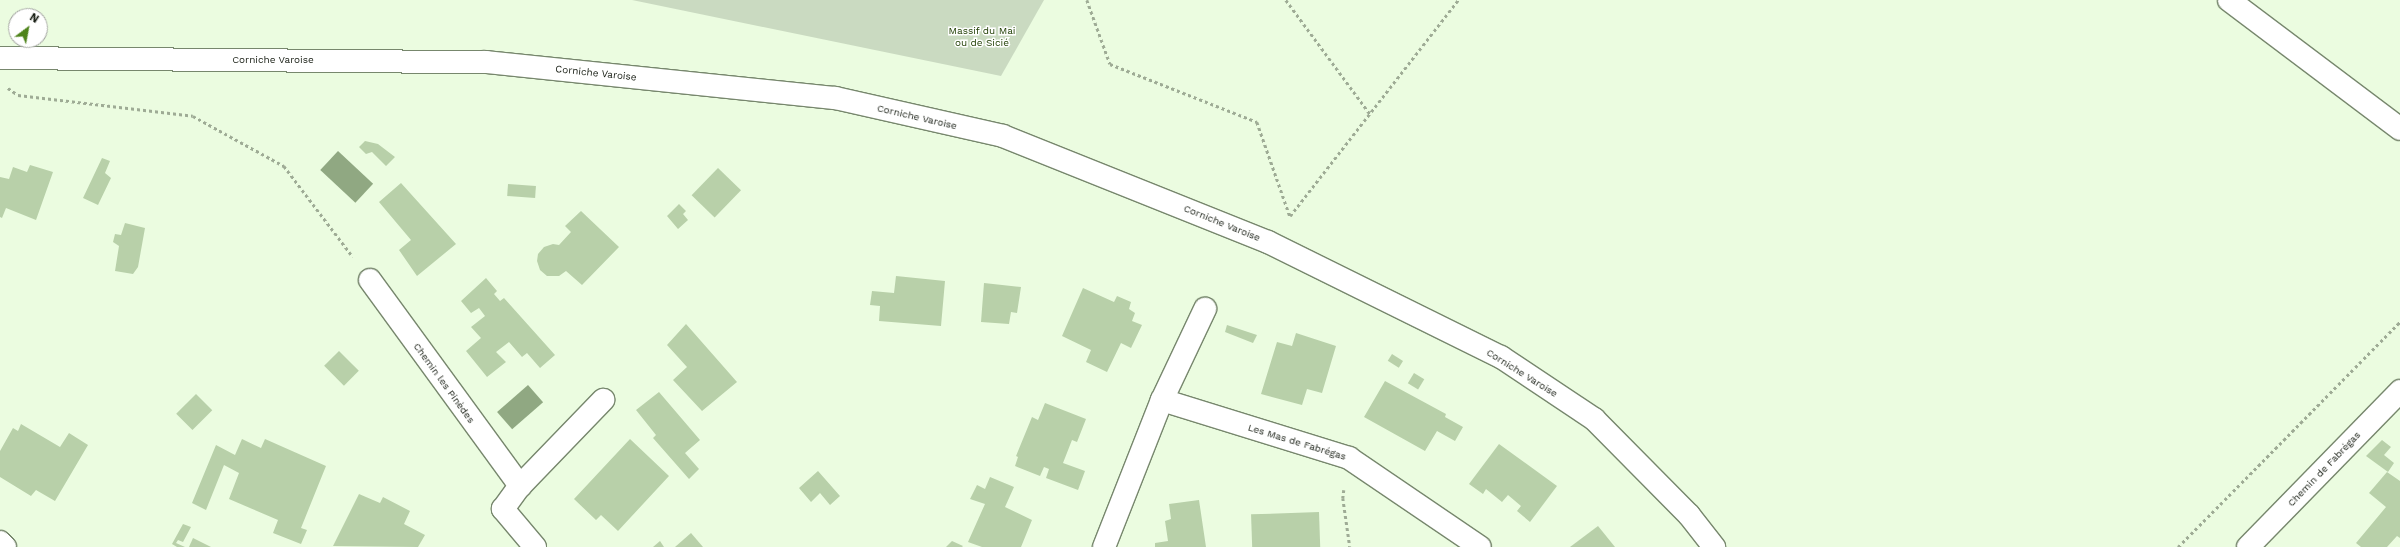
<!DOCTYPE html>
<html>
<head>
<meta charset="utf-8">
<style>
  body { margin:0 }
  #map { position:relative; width:2400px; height:547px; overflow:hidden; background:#ebfce0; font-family:"Work Sans",sans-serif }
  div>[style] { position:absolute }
  .green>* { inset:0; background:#cadac1 }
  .water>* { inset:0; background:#90a882; transform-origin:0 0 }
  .building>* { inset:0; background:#b8d0a9; transform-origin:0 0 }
  .path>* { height:2.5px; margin-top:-1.25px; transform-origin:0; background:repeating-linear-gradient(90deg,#9eab95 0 3px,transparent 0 6px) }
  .roads { filter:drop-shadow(1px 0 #77876d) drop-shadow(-1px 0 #77876d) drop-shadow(0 1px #77876d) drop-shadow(0 -1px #77876d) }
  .minor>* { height:22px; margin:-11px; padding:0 11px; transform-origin:11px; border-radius:11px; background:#fff }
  span { translate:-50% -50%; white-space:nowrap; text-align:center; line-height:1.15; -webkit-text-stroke:3px #fff; paint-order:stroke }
  .park-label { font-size:10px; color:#213f04 }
  .street-label { font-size:10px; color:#161c12 }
  .north { position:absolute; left:8px; top:8px; width:40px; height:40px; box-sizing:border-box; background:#fff; border:1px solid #a2a4a0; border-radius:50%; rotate:32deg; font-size:11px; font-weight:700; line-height:16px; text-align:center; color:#161c12 }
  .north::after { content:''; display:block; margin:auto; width:14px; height:18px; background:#4e831a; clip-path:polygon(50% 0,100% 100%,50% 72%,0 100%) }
</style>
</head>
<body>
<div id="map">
  <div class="green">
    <i style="clip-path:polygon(632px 0,1044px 0,1001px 76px)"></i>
  </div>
  <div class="water">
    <i style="left:338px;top:151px;width:48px;height:26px;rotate:43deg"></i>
    <i style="left:528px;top:385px;width:23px;height:41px;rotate:49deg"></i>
  </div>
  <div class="building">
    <i style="clip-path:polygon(365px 141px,378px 144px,395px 157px,386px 166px,372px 152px,366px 154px,359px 147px)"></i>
    <i style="clip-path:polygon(102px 158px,110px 161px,105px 173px,111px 178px,98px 205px,83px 198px)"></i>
    <i style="clip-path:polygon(30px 165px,53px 172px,36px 220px,6px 208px,2px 218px,0 217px,0 177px,9px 179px,13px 167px,27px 172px)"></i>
    <i style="left:718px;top:168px;width:32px;height:38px;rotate:44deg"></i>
    <i style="clip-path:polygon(401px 183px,456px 244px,417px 276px,399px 250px,411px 240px,379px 202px)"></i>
    <i style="left:508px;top:184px;width:28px;height:12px;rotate:4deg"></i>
    <i style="clip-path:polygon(679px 204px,686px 211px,683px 214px,688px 220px,678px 229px,667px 216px)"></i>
    <i style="clip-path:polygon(581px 211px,619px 247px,582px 285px,566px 271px,559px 276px,547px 276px,540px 270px,537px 261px,538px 254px,544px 247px,553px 244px,559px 245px,571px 232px,565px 226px)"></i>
    <i style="clip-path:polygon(125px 223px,145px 228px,138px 267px,133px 274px,115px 271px,119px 246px,113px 242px,115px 234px,121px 235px)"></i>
    <i style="clip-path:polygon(896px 276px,945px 281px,941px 326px,879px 321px,880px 306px,870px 305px,872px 291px,894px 293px)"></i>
    <i style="clip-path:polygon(486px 278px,497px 291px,494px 294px,500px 301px,504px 298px,555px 355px,540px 368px,527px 353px,522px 357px,509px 342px,496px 352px,506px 362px,487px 377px,466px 351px,481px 338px,471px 327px,485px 316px,479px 308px,471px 313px,461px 301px)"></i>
    <i style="clip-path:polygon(984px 283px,1021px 287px,1017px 313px,1011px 312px,1009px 324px,981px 322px)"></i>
    <i style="clip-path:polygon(1083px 288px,1114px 302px,1117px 296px,1131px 302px,1129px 309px,1135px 313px,1132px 321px,1142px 325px,1131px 348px,1121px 343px,1107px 372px,1086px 362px,1091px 350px,1062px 336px)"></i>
    <i style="clip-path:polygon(686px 324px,737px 382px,702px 411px,673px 380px,687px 367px,667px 345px)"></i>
    <i style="clip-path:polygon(1227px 325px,1257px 335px,1253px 343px,1225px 332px)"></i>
    <i style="clip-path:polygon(1296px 333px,1336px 346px,1322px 393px,1307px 389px,1302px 405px,1261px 394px,1277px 342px,1292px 346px)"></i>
    <i style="left:339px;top:351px;width:28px;height:21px;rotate:45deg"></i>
    <i style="left:1392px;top:354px;width:13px;height:8px;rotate:32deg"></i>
    <i style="left:1414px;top:373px;width:12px;height:12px;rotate:31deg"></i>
    <i style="clip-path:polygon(1385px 381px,1446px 414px,1445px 417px,1463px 427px,1455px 441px,1437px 431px,1425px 451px,1364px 417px)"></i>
    <i style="clip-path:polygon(659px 392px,700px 440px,685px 453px,699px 469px,689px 479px,653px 438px,656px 435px,636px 410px)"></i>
    <i style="left:196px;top:394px;width:23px;height:28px;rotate:45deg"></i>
    <i style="clip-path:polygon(1045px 403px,1086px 419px,1077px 442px,1072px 440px,1063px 463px,1085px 471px,1078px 490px,1046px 478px,1049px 469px,1044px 467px,1040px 476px,1015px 466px,1018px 457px,1016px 456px,1032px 417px,1038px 420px)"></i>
    <i style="clip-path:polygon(21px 424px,60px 447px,69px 433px,88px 445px,55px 501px,36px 490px,31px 496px,0 477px,0 451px,13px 428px,18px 431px)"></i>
    <i style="clip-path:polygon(242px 439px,261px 448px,265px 439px,326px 466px,301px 528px,307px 530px,301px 544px,273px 533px,278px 520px,229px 499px,239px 473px,224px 465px,206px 510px,192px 503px,216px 445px,235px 455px)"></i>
    <i style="clip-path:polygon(630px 439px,669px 476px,618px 531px,601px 515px,596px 520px,574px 499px)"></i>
    <i style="clip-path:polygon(2382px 440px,2391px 447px,2384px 455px,2394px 463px,2388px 472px,2366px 456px)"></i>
    <i style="clip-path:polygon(1499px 444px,1557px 486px,1530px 522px,1517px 511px,1521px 506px,1508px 495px,1502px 502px,1486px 489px,1483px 494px,1469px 484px)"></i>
    <i style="clip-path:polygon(818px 471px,840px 496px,830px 505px,820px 493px,811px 502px,799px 488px)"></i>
    <i style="clip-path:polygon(2387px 472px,2400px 481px,2400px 538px,2397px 536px,2387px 547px,2361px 547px,2356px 543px,2386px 507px,2369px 493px)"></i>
    <i style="clip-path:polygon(990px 477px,1014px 487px,1005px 507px,1032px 520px,1021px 547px,982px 547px,968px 542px,985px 504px,970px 499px,977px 485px,985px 489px)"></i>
    <i style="clip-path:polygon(359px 494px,380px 503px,383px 497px,410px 511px,404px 524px,425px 535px,418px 547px,333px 546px)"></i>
    <i style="clip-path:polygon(1199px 500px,1206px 547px,1155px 547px,1155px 543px,1168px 541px,1165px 521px,1171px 519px,1169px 504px)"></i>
    <i style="left:1319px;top:512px;width:35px;height:68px;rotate:88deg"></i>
    <i style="clip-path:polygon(183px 524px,191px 527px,183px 542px,178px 540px,176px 543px,185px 547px,177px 547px,172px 544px)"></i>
    <i style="clip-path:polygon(1598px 526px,1615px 547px,1570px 547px)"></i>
    <i style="clip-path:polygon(691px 533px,703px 547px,675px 547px)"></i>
    <i style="clip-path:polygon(193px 538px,211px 547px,189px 547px)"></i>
    <i style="clip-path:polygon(660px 541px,664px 547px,653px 547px)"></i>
    <i style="clip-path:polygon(952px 541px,963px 546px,962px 547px,946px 547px)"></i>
  </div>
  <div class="path">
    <i style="left:1087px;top:0;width:68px;rotate:70.2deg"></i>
    <i style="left:1110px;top:64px;width:158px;rotate:21.5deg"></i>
    <i style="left:1257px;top:122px;width:100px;rotate:70.7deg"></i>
    <i style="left:1286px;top:0;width:142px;rotate:53.6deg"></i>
    <i style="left:8px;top:88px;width:12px;rotate:35deg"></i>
    <i style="left:18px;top:95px;width:176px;rotate:6.8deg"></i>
    <i style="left:193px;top:116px;width:104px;rotate:28.8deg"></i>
    <i style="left:284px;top:166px;width:114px;rotate:52.8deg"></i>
    <i style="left:1290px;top:216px;width:274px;rotate:-52.1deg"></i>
    <i style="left:1344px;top:490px;width:8px;rotate:97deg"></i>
    <i style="left:1343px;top:498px;width:49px;rotate:81.9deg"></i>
    <i style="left:2178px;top:547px;width:316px;rotate:-45.4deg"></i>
  </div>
  <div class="roads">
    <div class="minor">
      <i style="left:2229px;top:0;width:214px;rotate:37deg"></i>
      <i style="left:0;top:58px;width:486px;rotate:0.5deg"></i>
      <i style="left:486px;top:62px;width:351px;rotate:5.9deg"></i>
      <i style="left:835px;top:98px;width:172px;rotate:12.7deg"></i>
      <i style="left:1003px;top:136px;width:285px;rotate:21.8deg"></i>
      <i style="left:1268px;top:242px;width:260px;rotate:26.3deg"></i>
      <i style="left:1501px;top:357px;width:112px;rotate:33.7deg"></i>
      <i style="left:1594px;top:419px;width:135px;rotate:45.3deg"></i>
      <i style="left:1689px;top:515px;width:41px;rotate:52deg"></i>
      <i style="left:370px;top:280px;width:255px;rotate:53.9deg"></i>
      <i style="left:1162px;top:400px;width:196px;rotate:17.2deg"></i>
      <i style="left:1349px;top:458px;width:158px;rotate:34.2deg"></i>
      <i style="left:0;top:542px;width:7px;rotate:45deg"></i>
      <i style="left:535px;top:547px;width:50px;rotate:-130.1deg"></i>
      <i style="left:503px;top:509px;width:29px;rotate:-54deg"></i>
      <i style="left:520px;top:486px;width:120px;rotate:-46deg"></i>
      <i style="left:1104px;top:547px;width:158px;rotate:-68.5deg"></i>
      <i style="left:1162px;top:400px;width:101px;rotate:-64.7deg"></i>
      <i style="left:2248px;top:547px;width:218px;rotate:-45.7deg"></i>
    </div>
  </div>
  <div class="park-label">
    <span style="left:982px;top:36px">Massif du Mai<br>ou de Sicié</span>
  </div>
  <div class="street-label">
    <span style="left:273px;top:60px">Corniche Varoise</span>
    <span style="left:596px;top:73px;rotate:6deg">Corniche Varoise</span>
    <span style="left:917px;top:117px;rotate:13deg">Corniche Varoise</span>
    <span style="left:1222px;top:223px;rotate:22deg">Corniche Varoise</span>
    <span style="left:1522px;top:373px;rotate:32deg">Corniche Varoise</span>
    <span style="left:444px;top:383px;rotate:54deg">Chemin les Pinèdes</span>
    <span style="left:1297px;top:442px;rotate:17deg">Les Mas de Fabrégas</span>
    <span style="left:2324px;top:469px;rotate:-46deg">Chemin de Fabrégas</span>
  </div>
  <div class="north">N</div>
</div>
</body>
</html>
